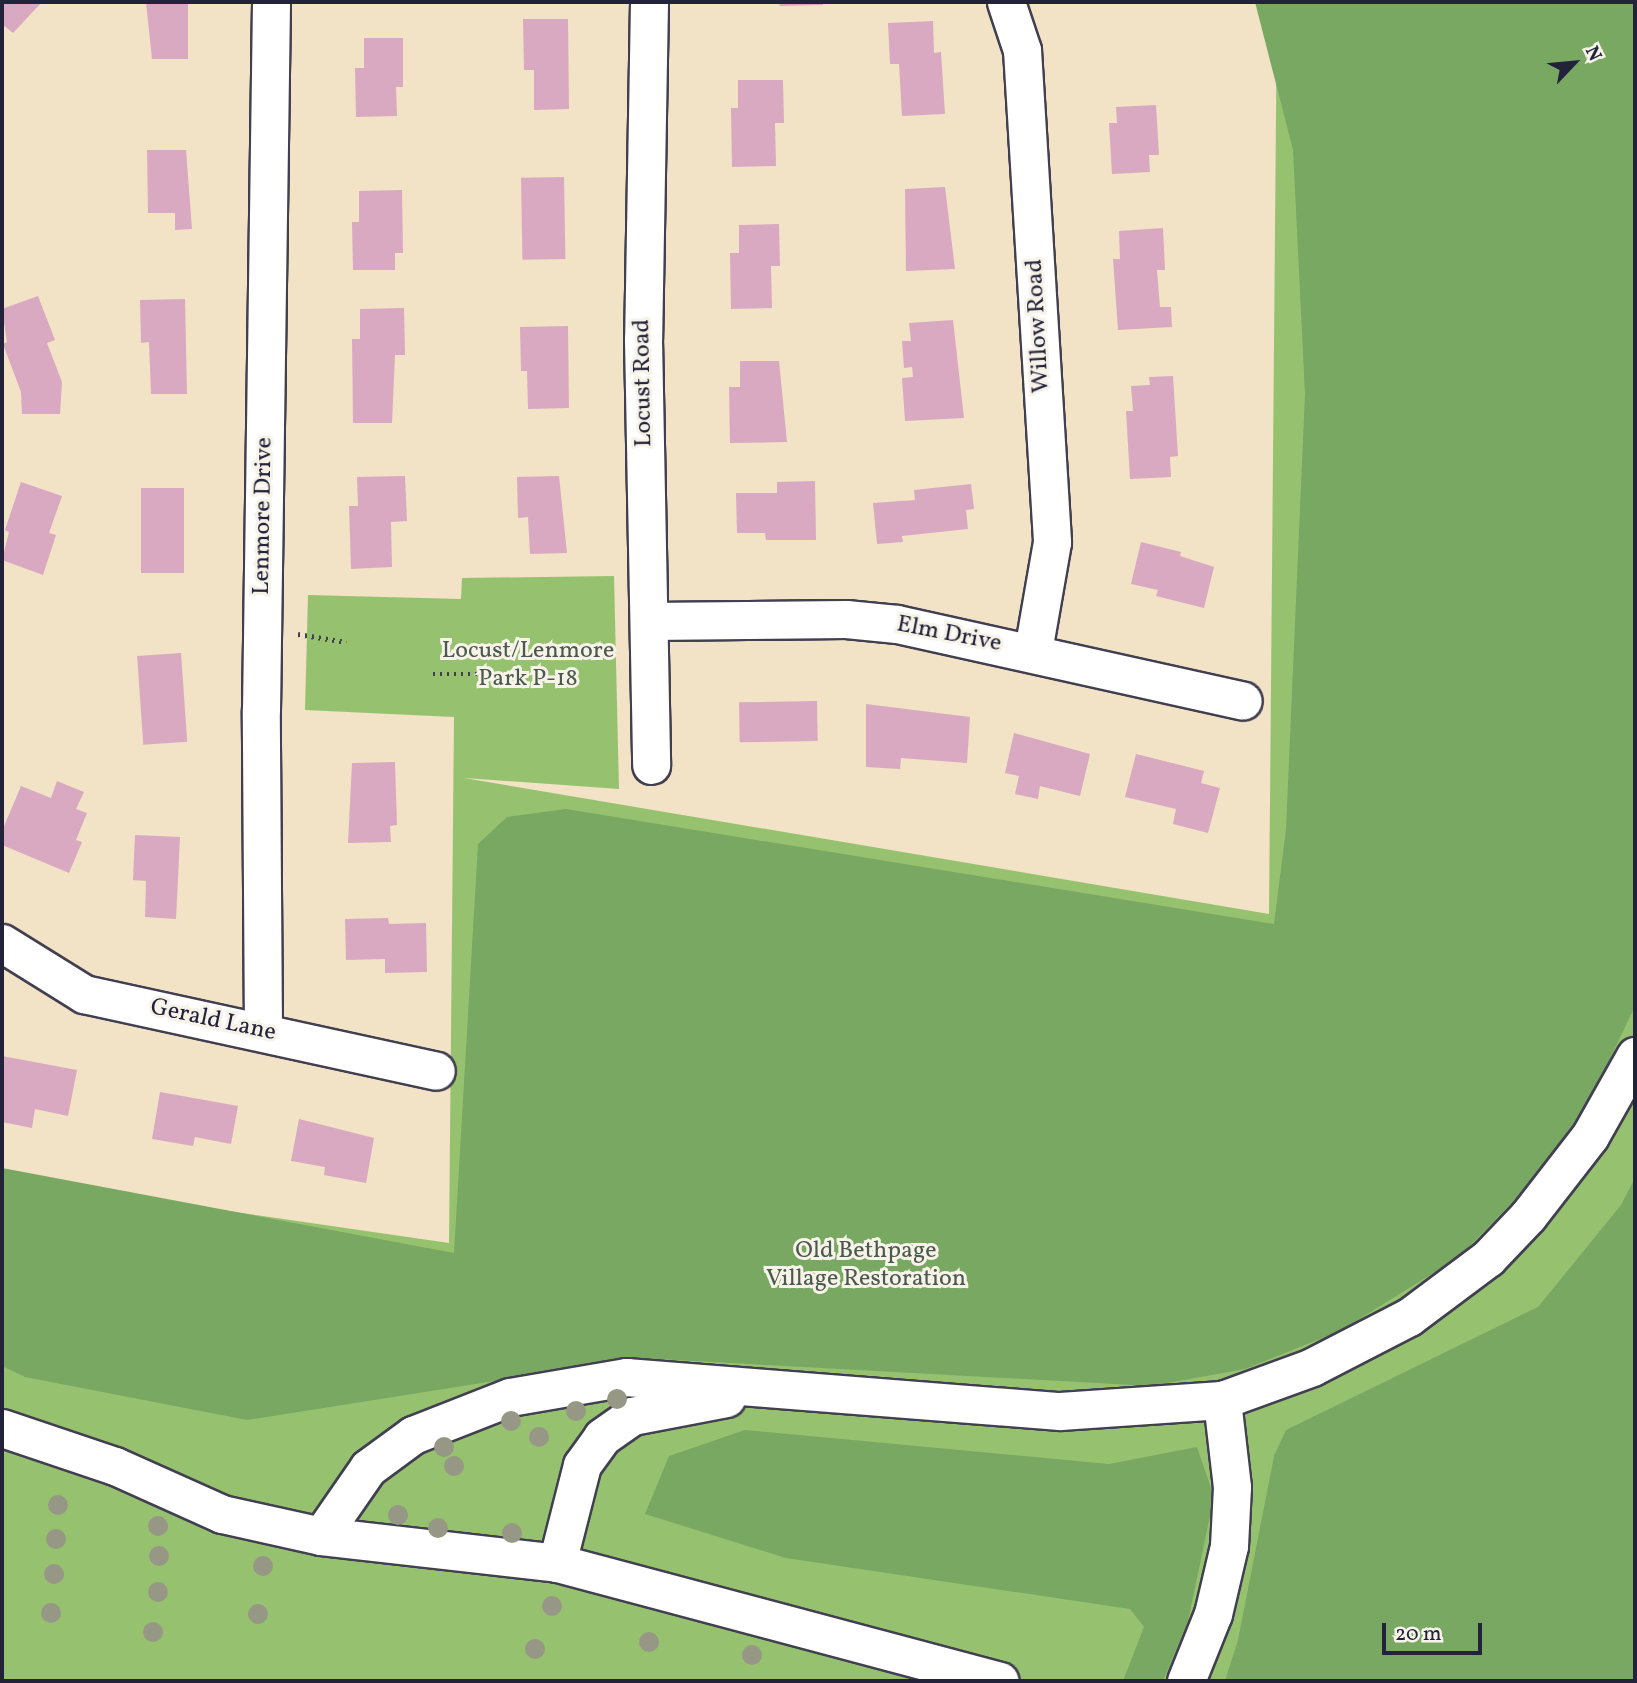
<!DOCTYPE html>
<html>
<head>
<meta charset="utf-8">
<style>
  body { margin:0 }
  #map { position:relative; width:1637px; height:1683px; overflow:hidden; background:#f2e2c6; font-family:Vollkorn,serif }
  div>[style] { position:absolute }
  .green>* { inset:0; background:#96c270 }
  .forest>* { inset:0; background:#78a862 }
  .building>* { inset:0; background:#d9a9c2; transform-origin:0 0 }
  .path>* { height:4.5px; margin-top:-2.25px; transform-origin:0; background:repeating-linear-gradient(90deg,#413f50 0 2px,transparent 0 7px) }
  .roads { filter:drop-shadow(2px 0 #413f50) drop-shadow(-2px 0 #413f50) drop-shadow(0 2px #413f50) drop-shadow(0 -2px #413f50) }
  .minor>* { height:37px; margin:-18.5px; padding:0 18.5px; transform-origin:18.5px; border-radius:18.5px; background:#fff }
  .trees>* { width:20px; height:20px; margin:-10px; border-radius:50%; background:#969784 }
  span { translate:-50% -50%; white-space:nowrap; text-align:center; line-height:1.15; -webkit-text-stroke:6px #f7f3e8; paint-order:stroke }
  .street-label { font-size:24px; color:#22223b }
  .park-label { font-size:24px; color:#4b5a4e }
  .frame { position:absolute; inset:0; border:4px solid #22223b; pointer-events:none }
  .north { position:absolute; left:1539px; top:28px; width:70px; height:70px; -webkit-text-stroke:5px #f7f3e8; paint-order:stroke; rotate:64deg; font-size:19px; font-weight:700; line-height:28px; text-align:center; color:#22223b }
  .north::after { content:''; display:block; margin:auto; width:24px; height:32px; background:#22223b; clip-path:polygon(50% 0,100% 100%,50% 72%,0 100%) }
  .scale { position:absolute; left:1382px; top:1623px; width:100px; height:32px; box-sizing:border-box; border:4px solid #22223b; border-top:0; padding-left:9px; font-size:21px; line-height:24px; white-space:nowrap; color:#22223b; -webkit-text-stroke:5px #f7f3e8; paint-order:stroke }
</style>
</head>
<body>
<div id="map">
  <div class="green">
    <i style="clip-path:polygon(1277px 2px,1635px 2px,1635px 1681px,2px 1681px,2px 1178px,449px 1243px,454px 717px,305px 710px,308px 595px,461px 599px,462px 578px,614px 576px,619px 789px,464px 778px,1269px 914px)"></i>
  </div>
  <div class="forest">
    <i style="clip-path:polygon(1255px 2px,1635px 2px,1635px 1006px,1591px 1099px,1528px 1186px,1459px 1257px,1340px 1331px,1245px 1369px,1151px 1386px,639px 1358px,247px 1420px,25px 1377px,2px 1366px,2px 1168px,454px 1253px,478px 844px,507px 817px,566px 809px,1274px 924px,1286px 829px,1305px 394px,1293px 150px)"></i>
    <i style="clip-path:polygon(1635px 1178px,1635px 1681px,1225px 1681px,1238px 1640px,1274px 1456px,1286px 1430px,1538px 1307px,1621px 1205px)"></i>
    <i style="clip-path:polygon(745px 1430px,1109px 1464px,1197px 1447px,1214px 1497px,1188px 1621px,1163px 1681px,1123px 1681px,1144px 1627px,1130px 1609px,786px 1558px,645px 1514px,669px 1456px)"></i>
  </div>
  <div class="building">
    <i style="clip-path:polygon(2px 2px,42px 2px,13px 33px,2px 24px)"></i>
    <i style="clip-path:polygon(146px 2px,188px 2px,188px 59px,152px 59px)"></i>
    <i style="clip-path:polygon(779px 2px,823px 2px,823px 5px,780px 6px)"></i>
    <i style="clip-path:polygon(523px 19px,568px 19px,569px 109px,534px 110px,534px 70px,524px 70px)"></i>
    <i style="clip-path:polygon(933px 21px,934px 53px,941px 52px,945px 114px,902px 116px,899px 64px,890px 64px,888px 23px)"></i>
    <i style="clip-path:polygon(364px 38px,403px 38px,403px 87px,396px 87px,397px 116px,356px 117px,355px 68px,364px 68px)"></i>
    <i style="clip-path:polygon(738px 80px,783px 80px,784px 123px,775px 123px,776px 166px,732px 167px,731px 108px,738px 108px)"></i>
    <i style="clip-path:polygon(1156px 105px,1159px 155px,1149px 155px,1150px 172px,1112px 174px,1109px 123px,1117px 123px,1116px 107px)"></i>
    <i style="clip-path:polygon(147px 150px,186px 150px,192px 229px,175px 230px,175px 213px,148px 213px)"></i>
    <i style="left:564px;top:177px;width:82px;height:43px;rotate:89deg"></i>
    <i style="clip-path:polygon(945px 187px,955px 269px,906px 271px,905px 189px)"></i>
    <i style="clip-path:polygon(402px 190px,403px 253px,395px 253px,395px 270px,353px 270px,352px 222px,359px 222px,359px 191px)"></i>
    <i style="clip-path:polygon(779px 224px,780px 266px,771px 266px,772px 308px,731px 309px,730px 253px,739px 253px,739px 225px)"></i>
    <i style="clip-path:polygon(1163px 228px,1165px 270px,1157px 270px,1160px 307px,1171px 307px,1172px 327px,1118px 330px,1113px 259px,1120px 259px,1119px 231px)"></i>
    <i style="clip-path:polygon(38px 296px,55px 340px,47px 343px,62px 382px,60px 414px,22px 414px,21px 392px,3px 344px,7px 342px,2px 309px)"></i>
    <i style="clip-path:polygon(185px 299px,187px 394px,151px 394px,149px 342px,141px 343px,140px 300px)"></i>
    <i style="clip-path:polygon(404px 308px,405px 355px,395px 355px,392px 423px,353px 423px,352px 339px,360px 339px,360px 309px)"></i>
    <i style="clip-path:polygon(953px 320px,964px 418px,905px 421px,902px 378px,913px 377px,912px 367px,904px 368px,902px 341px,911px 341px,909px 323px)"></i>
    <i style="clip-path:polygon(568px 326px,569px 408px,528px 409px,527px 371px,521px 371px,520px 327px)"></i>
    <i style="clip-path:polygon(740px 361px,779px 361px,787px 442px,730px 443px,729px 387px,740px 387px)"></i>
    <i style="clip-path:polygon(1173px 376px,1178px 456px,1170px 457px,1171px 477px,1130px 479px,1126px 411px,1133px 411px,1131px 386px,1150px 385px,1149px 377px)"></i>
    <i style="clip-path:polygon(405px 476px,407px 521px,391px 522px,392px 567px,351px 569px,349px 506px,358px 506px,357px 477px)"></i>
    <i style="clip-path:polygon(559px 476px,567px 553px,530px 554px,528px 517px,518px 518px,517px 477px)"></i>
    <i style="clip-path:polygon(815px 481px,816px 540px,766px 540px,765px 533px,737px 533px,736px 493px,777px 493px,777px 482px)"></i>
    <i style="clip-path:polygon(21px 482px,62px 496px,49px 533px,56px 535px,43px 575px,2px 560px,9px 532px,5px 530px)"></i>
    <i style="clip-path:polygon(971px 484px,974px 509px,966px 510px,968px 529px,902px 536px,903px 542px,877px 544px,873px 503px,915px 500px,914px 490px)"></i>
    <i style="left:141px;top:488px;width:43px;height:85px"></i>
    <i style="clip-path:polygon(1141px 542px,1181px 552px,1180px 556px,1214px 567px,1204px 608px,1156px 596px,1158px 590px,1131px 584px)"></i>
    <i style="left:181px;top:653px;width:89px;height:44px;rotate:86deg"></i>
    <i style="left:817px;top:701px;width:40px;height:78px;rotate:89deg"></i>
    <i style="clip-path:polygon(866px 704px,970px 717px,967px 763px,901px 758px,900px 769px,866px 767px)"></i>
    <i style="clip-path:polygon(1014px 733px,1090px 754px,1080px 796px,1040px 786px,1038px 799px,1015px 794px,1019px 776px,1005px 773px)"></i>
    <i style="clip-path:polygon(1136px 754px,1204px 771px,1201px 783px,1220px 788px,1208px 833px,1173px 824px,1176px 809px,1125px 797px)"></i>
    <i style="clip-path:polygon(395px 762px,397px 825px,390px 826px,391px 842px,348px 843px,352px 763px)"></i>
    <i style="clip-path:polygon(57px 781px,84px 792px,76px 809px,87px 813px,76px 840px,82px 842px,69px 873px,2px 845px,2px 831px,21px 786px,51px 798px)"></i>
    <i style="clip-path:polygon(135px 835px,180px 837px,176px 919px,145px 917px,146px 881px,133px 880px)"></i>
    <i style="clip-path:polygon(388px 918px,389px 924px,426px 923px,427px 972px,385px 973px,385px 959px,346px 960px,345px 919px)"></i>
    <i style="clip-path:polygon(2px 1056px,77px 1070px,68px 1116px,35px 1109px,32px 1128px,2px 1122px)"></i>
    <i style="clip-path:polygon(160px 1092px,238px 1106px,231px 1144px,195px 1137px,193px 1146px,152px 1139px)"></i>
    <i style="clip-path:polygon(299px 1119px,374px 1138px,366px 1183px,324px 1175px,325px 1167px,291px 1161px)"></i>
  </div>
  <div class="path">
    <i style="left:298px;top:634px;width:49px;rotate:9.5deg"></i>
    <i style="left:433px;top:674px;width:70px"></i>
  </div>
  <div class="roads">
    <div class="minor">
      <i style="left:649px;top:2px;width:337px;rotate:91deg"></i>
      <i style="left:643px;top:339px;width:426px;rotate:88.9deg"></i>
      <i style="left:1006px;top:2px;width:51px;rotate:71.6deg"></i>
      <i style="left:1022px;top:50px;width:493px;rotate:86.5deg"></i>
      <i style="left:1052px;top:542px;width:111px;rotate:99.9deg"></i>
      <i style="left:649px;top:621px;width:197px;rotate:-0.6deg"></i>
      <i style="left:846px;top:619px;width:51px;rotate:5.6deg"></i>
      <i style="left:897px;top:624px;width:354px;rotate:12.5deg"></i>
      <i style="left:2px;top:943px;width:97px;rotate:31.9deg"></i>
      <i style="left:84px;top:994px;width:360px;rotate:12.3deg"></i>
      <i style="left:263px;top:1031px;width:321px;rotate:-90.4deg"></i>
      <i style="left:261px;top:710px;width:708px;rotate:-89.19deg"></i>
      <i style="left:2px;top:1428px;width:119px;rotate:18.6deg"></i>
      <i style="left:115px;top:1466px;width:117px;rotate:24.2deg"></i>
      <i style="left:222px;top:1514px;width:101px;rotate:12.5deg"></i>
      <i style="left:321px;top:1536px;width:238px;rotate:6.5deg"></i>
      <i style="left:557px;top:1563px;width:458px;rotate:14.9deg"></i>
      <i style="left:321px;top:1536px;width:83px;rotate:-55.3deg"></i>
      <i style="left:368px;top:1468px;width:56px;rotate:-36.3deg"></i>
      <i style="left:413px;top:1435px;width:104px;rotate:-21.4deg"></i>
      <i style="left:510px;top:1397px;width:118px;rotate:-9.8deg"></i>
      <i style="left:626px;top:1377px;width:435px;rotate:4.5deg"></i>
      <i style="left:1060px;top:1411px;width:162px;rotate:-3.9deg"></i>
      <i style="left:1222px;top:1400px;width:96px;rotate:-20.1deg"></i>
      <i style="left:1312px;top:1367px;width:109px;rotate:-27.3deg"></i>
      <i style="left:1409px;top:1317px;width:99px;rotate:-36.8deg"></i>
      <i style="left:1488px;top:1258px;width:58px;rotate:-46.4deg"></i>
      <i style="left:1528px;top:1216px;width:101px;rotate:-52.2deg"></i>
      <i style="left:1590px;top:1136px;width:92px;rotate:-60.6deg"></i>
      <i style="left:557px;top:1563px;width:101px;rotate:-75.7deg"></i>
      <i style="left:582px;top:1465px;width:34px;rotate:-54deg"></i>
      <i style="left:602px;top:1437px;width:37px;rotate:-35deg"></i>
      <i style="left:632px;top:1416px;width:96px;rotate:-10.8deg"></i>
      <i style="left:1186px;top:1681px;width:72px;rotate:-68.1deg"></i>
      <i style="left:1213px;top:1614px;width:70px;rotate:-76.8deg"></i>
      <i style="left:1229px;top:1546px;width:59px;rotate:-87.1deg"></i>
      <i style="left:1232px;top:1487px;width:88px;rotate:-96.6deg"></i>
    </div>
  </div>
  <div class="trees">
    <i style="left:617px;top:1399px"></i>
    <i style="left:576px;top:1411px"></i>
    <i style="left:511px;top:1421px"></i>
    <i style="left:539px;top:1437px"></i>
    <i style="left:444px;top:1447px"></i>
    <i style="left:454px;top:1466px"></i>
    <i style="left:58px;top:1505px"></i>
    <i style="left:398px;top:1515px"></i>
    <i style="left:158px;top:1526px"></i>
    <i style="left:438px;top:1528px"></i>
    <i style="left:512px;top:1533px"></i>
    <i style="left:56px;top:1539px"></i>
    <i style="left:159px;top:1556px"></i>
    <i style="left:263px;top:1566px"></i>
    <i style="left:54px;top:1574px"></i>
    <i style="left:158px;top:1592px"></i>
    <i style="left:552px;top:1606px"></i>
    <i style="left:51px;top:1613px"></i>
    <i style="left:258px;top:1614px"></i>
    <i style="left:153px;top:1632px"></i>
    <i style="left:649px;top:1642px"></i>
    <i style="left:535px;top:1649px"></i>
    <i style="left:752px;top:1655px"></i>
  </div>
  <div class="street-label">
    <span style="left:1039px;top:326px;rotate:-93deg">Willow Road</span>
    <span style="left:644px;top:383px;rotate:-91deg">Locust Road</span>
    <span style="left:264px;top:516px;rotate:-89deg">Lenmore Drive</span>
    <span style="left:949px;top:635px;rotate:11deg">Elm Drive</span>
    <span style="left:213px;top:1021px;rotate:12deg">Gerald Lane</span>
  </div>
  <div class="park-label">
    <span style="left:528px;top:666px">Locust/Lenmore<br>Park P-18</span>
    <span style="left:866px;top:1266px">Old Bethpage<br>Village Restoration</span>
  </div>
  <div class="frame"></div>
  <div class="north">N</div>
  <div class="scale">20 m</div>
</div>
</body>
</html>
